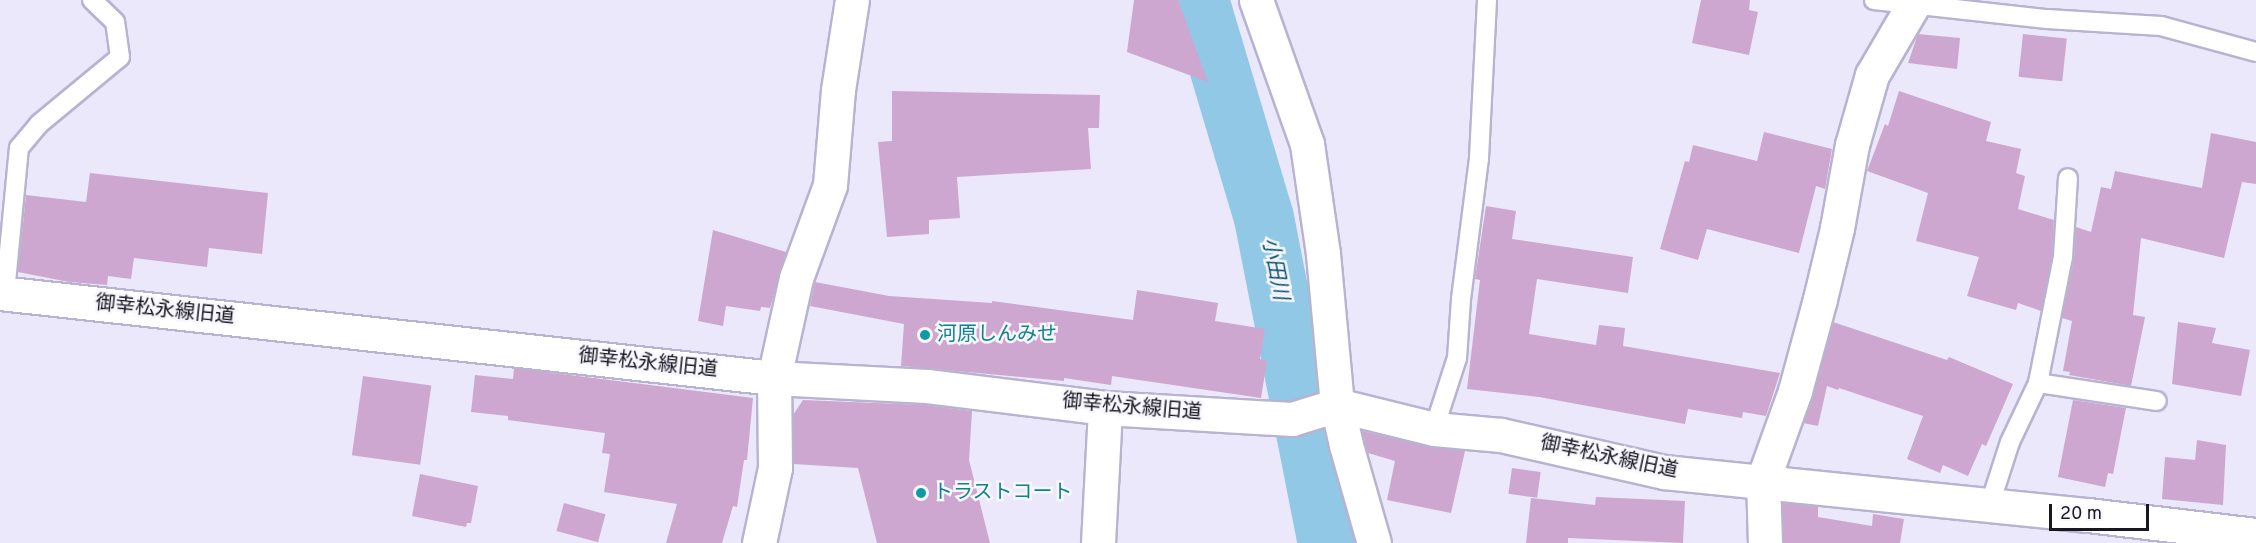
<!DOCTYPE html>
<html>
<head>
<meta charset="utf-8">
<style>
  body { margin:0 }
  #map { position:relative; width:2256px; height:543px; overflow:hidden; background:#eae8fa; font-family:Overpass,"Noto Sans JP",sans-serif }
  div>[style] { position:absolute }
  .river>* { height:60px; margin:-30px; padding:0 30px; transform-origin:30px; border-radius:30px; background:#90c8e5 }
  .building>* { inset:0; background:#cea7d0; transform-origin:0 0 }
  .roads { filter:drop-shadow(2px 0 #b7b3d0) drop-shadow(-2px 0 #b7b3d0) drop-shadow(0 2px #b7b3d0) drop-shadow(0 -2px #b7b3d0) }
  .lane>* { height:18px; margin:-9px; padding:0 9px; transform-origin:9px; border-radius:9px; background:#fff }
  .street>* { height:33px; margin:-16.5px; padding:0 16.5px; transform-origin:16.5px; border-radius:16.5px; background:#fff }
  .dots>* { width:16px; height:16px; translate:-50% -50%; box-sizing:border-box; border:3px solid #f8f7fd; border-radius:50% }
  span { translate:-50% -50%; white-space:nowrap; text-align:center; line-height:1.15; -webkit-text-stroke:5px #f8f7fd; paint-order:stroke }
  .street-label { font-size:20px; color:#191722 }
  .culture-label { font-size:20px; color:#0d838f }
  .left { translate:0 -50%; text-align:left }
  .water-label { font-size:21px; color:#05516e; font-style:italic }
  .scale { position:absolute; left:2049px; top:504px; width:100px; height:27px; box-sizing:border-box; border:3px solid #191722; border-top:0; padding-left:8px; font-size:18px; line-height:21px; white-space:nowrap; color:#191722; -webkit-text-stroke:4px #f8f7fd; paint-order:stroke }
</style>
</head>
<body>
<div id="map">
  <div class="river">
    <i style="left:1199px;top:0;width:227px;rotate:73.4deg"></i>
    <i style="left:1264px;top:218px;width:331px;rotate:78.9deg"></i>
  </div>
  <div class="building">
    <i style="clip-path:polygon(1134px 0,1178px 0,1208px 82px,1127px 52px)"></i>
    <i style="clip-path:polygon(1701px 0,1750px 0,1749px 10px,1758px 12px,1749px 55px,1692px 43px)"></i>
    <i style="clip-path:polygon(1918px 34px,1960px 38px,1957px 69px,1908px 63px)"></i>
    <i style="left:2023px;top:34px;width:44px;height:43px;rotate:6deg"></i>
    <i style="clip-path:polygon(892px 91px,1100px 95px,1099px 128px,1088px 128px,1091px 169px,957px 177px,960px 218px,929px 220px,929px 234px,887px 237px,878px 142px,892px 141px)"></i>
    <i style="clip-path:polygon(1899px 91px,1991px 122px,1986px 141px,2021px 149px,2016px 173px,2025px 176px,2018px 209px,2054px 220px,2052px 256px,2041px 311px,2018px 303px,2016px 310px,1967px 296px,1979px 257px,1916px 241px,1928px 193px,1867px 171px,1885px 124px,1888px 126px)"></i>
    <i style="clip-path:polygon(1764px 132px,1832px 149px,1825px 189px,1816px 186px,1799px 253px,1707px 229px,1698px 260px,1660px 249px,1685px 161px,1689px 162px,1693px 145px,1757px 161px)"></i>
    <i style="clip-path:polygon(2211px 133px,2256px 142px,2256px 184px,2242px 182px,2224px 258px,2141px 238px,2133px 315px,2145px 317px,2131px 386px,2069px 375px,2070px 372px,2063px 371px,2072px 321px,2062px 318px,2074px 259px,2076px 227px,2091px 232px,2101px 187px,2111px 189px,2115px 171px,2202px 188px)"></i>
    <i style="clip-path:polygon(90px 173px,268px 193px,262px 254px,209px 248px,207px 267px,134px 258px,131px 279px,108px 276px,107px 285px,69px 282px,18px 272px,26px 195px,86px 202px)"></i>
    <i style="clip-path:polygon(1486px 206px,1516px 211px,1512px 239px,1633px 257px,1628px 293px,1537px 279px,1529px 334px,1596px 345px,1599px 325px,1625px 328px,1623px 346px,1780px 373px,1766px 416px,1743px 412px,1742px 418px,1688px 409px,1685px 424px,1539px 397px,1467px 389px,1480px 280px,1475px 279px)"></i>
    <i style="clip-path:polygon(713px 230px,786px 252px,770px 308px,761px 307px,760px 311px,726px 306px,723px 326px,698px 321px)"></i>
    <i style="clip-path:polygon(815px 282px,889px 296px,992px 303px,992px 301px,1133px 320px,1137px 290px,1218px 303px,1215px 321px,1265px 329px,1260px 359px,1267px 361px,1261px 398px,1112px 376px,1111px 385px,1064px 378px,1064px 381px,901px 366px,904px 324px,810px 306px)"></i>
    <i style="clip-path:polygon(1833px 322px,1947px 360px,1949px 357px,2013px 384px,1986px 446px,1982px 444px,1968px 476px,1943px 465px,1940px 473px,1907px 459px,1923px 416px,1839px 388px,1838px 390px,1827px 386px,1818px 426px,1803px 423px)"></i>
    <i style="clip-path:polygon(2178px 322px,2216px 328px,2212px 343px,2250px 350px,2241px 396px,2172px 384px)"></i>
    <i style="clip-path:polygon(514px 368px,753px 398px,747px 460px,744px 460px,737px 507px,733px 506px,722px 543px,666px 543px,677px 504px,604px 492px,610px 454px,602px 453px,605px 433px,508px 420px,508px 416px,471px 412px,475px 375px,513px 379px)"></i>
    <i style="left:363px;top:376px;width:69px;height:80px;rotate:8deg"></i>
    <i style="clip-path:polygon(803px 400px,925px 405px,972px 411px,969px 460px,990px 543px,877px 543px,858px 468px,794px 464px,793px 415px)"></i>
    <i style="clip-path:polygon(2073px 400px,2126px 408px,2113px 474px,2108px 473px,2105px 487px,2058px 477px)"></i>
    <i style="clip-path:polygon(1362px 431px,1430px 447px,1465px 451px,1451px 513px,1387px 500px,1395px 461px,1368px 453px)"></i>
    <i style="clip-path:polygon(2197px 440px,2226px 445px,2223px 505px,2162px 499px,2165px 457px,2195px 460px)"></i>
    <i style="left:1512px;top:468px;width:29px;height:26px;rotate:8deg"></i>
    <i style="clip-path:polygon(420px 474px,478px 486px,471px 523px,467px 523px,466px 527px,412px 516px)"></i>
    <i style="clip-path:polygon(1596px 497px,1685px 501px,1683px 543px,1568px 538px,1568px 543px,1526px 543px,1531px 498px,1595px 505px)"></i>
    <i style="left:564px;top:503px;width:43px;height:29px;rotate:15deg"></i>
    <i style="clip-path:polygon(1782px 503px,1818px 506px,1818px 517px,1872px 526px,1873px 514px,1904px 519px,1900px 543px,1784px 543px)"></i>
  </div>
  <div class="roads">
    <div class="lane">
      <i style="left:1874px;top:0;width:174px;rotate:6.3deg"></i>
      <i style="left:2047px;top:19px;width:114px;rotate:3.5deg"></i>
      <i style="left:2161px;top:26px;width:98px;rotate:15.3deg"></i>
      <i style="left:5px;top:293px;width:146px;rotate:-84.5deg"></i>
      <i style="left:19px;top:148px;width:31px;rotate:-50deg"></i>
      <i style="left:39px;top:124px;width:105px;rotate:-39.6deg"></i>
      <i style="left:120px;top:57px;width:35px;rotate:-98deg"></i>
      <i style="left:115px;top:22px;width:32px;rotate:-136deg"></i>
      <i style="left:2038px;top:383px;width:120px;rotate:8.6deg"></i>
      <i style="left:1434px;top:429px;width:75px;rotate:-72.1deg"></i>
      <i style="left:1457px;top:358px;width:59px;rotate:-86.1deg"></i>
      <i style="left:1461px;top:299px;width:142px;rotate:-82.7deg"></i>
      <i style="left:1479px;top:158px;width:158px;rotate:-87.1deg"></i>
      <i style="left:1989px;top:507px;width:68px;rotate:-72.1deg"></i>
      <i style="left:2010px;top:442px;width:65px;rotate:-64.6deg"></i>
      <i style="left:2038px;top:383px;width:128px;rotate:-78.8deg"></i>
      <i style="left:2063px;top:257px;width:79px;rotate:-86.4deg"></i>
    </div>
    <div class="street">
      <i style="left:1256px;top:0;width:153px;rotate:70.5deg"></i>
      <i style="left:1307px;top:144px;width:111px;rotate:81.7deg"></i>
      <i style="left:1323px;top:254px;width:152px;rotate:84.7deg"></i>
      <i style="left:1337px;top:405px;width:41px;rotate:77.3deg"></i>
      <i style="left:1346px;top:445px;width:102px;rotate:74.1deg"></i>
      <i style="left:0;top:293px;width:779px;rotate:6.27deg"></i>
      <i style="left:774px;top:378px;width:153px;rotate:3deg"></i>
      <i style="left:927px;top:386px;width:179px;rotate:7deg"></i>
      <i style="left:1105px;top:408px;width:187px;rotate:3.4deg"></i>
      <i style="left:1292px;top:419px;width:47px;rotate:-17.3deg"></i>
      <i style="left:1337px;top:405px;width:100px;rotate:13.9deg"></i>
      <i style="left:1434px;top:429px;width:67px;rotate:5.1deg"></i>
      <i style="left:1501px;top:435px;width:167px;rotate:12.8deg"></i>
      <i style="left:1664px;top:472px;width:426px;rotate:5.8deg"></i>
      <i style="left:2088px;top:515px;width:169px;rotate:6.8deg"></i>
      <i style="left:759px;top:543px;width:77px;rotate:-78deg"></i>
      <i style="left:775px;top:468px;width:90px;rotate:-90.6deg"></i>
      <i style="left:774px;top:378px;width:102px;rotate:-77.6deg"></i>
      <i style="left:796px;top:278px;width:99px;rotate:-69.9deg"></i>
      <i style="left:830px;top:185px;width:95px;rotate:-85.2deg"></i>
      <i style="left:838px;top:90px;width:91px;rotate:-81.2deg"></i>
      <i style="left:1098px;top:543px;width:135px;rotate:-87deg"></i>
      <i style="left:1765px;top:543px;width:63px;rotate:-91.8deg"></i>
      <i style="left:1763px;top:480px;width:95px;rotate:-70.2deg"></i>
      <i style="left:1795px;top:391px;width:95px;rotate:-74.8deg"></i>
      <i style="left:1820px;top:299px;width:73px;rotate:-76.5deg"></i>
      <i style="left:1837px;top:228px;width:84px;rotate:-79.8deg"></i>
      <i style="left:1852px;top:145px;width:73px;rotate:-74.1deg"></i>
      <i style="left:1872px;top:75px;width:87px;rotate:-59.6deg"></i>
    </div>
  </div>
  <div class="dots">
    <i style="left:925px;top:335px;background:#0f9aa8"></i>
    <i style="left:921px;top:493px;background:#0f9aa8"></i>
  </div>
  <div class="street-label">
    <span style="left:165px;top:311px;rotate:6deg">御幸松永線旧道</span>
    <span style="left:648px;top:364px;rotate:6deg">御幸松永線旧道</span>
    <span style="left:1132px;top:408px;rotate:5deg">御幸松永線旧道</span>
    <span style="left:1609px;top:458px;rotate:12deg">御幸松永線旧道</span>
  </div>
  <div class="culture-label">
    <span class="left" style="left:937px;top:335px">河原しんみせ</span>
    <span class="left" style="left:933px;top:493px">トラストコート</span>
  </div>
  <div class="water-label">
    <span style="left:1274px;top:269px;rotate:79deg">小田川</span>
  </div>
  <div class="scale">20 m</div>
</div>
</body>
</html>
